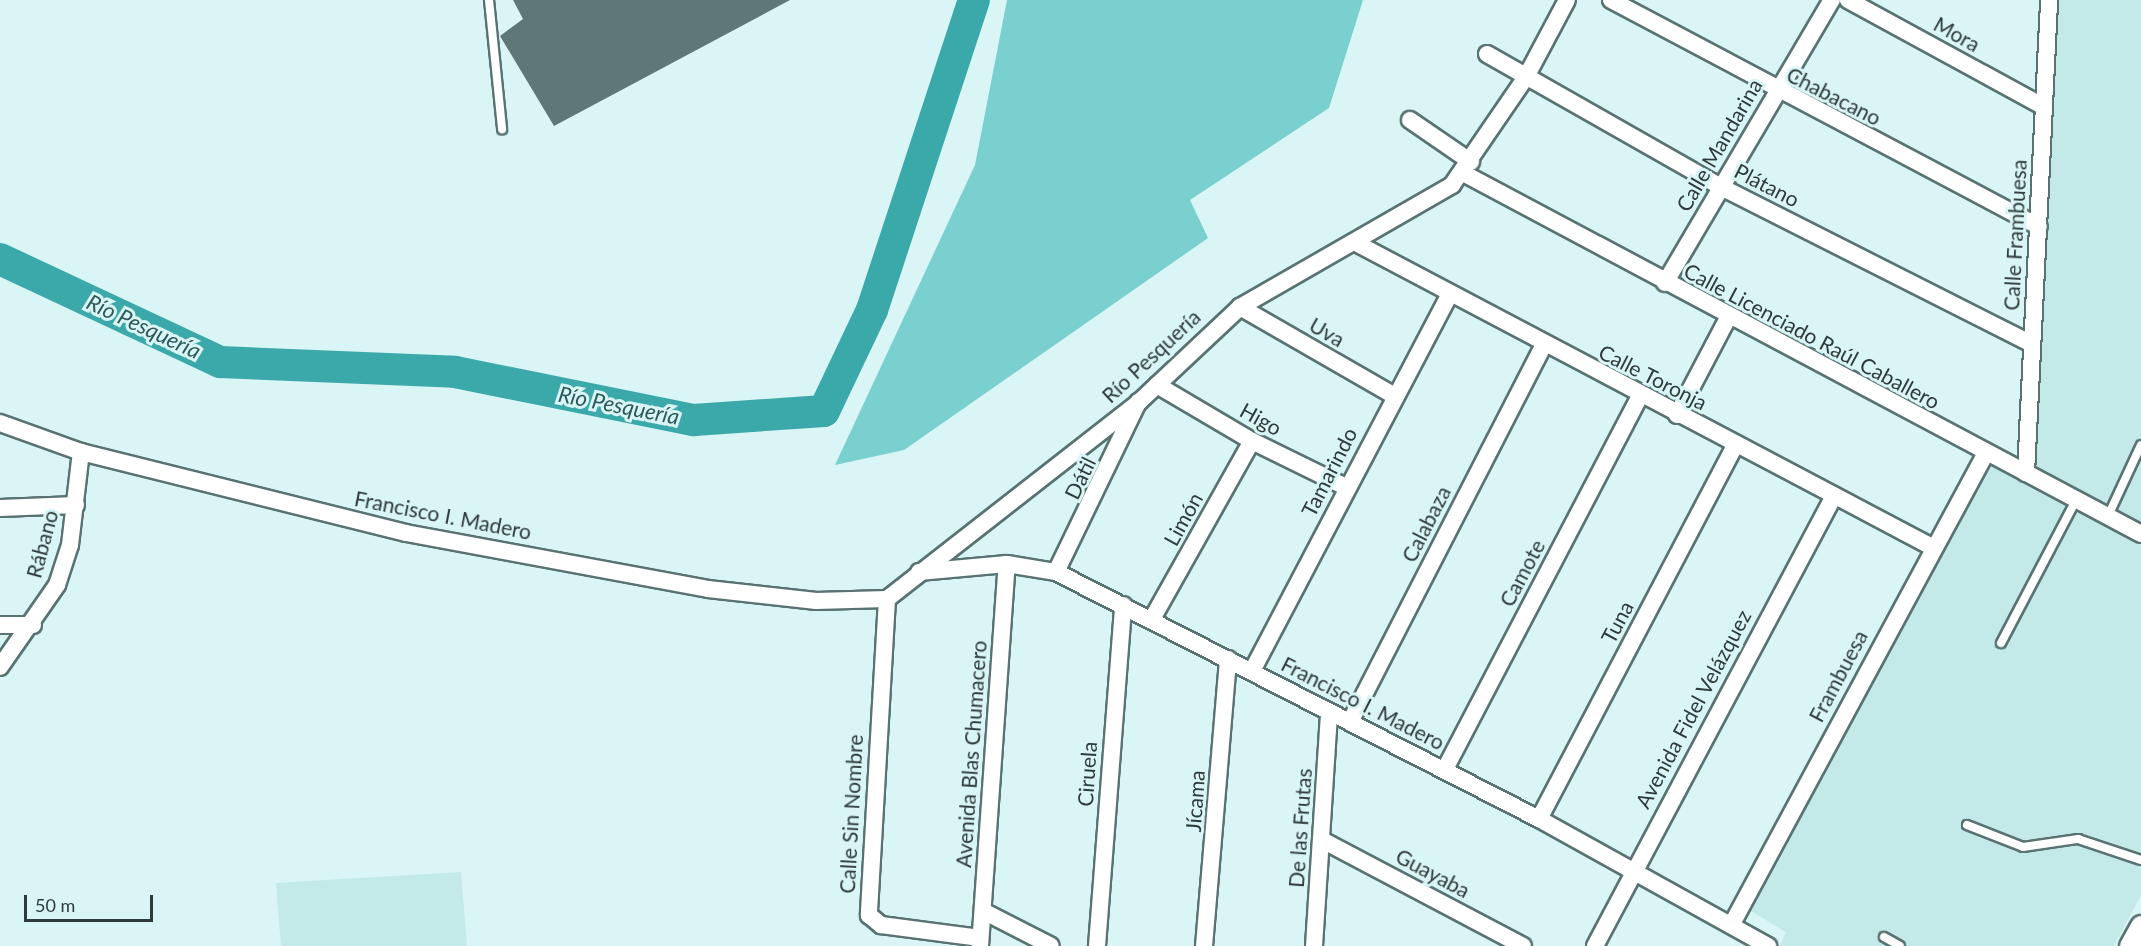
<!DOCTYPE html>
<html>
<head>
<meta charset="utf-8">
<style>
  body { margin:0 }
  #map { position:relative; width:2141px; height:946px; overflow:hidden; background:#d9f5f5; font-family:Lato,sans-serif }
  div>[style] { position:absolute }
  .built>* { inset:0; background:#c4e9e9 }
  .green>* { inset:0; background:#7acfcf }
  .river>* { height:32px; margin:-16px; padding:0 16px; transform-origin:16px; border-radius:16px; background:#3ba8a9 }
  .building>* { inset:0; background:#5e7777 }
  .roads { filter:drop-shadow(2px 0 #597272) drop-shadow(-2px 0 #597272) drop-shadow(0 2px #597272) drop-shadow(0 -2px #597272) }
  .service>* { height:8px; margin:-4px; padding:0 4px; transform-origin:4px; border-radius:4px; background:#fff }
  .minor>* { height:16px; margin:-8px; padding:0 8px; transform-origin:8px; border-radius:8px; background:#fff }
  .tertiary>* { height:21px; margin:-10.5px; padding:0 10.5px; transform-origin:10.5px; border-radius:10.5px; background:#fff }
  span { translate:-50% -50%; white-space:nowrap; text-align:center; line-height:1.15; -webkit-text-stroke:6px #d9f5f5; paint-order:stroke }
  .street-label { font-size:21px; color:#2f3a3a }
  .water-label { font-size:22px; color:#2c5a5b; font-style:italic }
  .scale { position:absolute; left:24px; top:895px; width:129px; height:27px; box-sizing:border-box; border:3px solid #2f3a3a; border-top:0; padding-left:8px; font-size:18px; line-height:21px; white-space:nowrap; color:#2f3a3a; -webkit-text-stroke:4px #d9f5f5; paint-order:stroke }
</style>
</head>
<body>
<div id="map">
  <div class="built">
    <i style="clip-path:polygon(2059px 0,2141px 0,2141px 895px,2114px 946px,1780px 946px,1786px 932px,1751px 911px,1981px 463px,2030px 469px)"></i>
    <i style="clip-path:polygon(461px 872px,467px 946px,281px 946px,276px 883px)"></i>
  </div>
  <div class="green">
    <i style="clip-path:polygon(1007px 0,1363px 0,1329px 108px,1190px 200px,1208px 238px,904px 450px,835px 465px,975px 165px)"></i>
  </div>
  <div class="river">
    <i style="left:0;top:259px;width:243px;rotate:25.1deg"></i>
    <i style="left:220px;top:362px;width:235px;rotate:2.4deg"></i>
    <i style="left:455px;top:372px;width:244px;rotate:11.4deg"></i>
    <i style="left:694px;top:420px;width:130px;rotate:-4deg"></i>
    <i style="left:824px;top:411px;width:112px;rotate:-64.6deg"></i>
    <i style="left:872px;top:310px;width:326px;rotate:-71.8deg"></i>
  </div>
  <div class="building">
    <i style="clip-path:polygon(513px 0,790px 0,554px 126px,500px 36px,523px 19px)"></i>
  </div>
  <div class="roads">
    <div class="service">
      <i style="left:489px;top:0;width:130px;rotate:84.2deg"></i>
      <i style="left:2108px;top:516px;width:78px;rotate:-65.1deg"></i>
      <i style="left:2001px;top:643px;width:161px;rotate:-62.3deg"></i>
      <i style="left:1967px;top:825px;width:60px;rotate:21.4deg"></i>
      <i style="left:2023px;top:847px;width:56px;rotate:-8.3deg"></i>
      <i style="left:2078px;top:839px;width:66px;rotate:18.4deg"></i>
      <i style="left:1884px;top:937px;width:18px;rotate:29deg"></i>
    </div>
    <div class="minor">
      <i style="left:1611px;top:0;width:484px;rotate:27.9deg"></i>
      <i style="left:1848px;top:0;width:223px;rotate:28.6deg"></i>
      <i style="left:1487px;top:54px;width:269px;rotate:29.6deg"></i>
      <i style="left:1721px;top:187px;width:348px;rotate:26.8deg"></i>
      <i style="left:1410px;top:120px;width:74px;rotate:34.5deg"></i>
      <i style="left:1463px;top:173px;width:768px;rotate:28.03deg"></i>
      <i style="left:1356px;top:243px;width:651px;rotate:27.82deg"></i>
      <i style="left:1665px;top:283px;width:329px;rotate:-59.5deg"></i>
      <i style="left:1240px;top:307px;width:177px;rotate:29.9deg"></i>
      <i style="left:1157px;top:385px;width:110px;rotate:30.5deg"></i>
      <i style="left:1252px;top:441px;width:105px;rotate:26.1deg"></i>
      <i style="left:1677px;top:415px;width:110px;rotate:-62.3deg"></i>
      <i style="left:0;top:423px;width:86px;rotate:19.7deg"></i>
      <i style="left:81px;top:452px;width:335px;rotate:14deg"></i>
      <i style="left:406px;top:533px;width:307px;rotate:10.5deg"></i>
      <i style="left:708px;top:589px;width:109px;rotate:6.3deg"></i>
      <i style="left:816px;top:601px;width:71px;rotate:-1.6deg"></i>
      <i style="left:2026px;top:473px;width:474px;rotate:-87.2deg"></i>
      <i style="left:0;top:508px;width:76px;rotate:-2.3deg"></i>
      <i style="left:919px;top:572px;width:88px;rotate:-5.2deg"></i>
      <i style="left:1007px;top:564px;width:50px;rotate:9.3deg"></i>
      <i style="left:1056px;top:572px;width:542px;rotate:27.08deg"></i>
      <i style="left:1539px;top:819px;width:262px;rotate:29deg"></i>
      <i style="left:1056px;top:572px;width:189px;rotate:-64.2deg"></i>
      <i style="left:887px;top:599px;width:320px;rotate:-38deg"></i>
      <i style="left:1139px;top:402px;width:139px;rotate:-43.2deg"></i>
      <i style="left:1240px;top:307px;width:245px;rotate:-29.9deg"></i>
      <i style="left:1452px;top:185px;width:131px;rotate:-55.6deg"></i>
      <i style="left:1526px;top:77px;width:87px;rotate:-62deg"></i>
      <i style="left:887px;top:599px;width:317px;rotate:93.3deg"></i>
      <i style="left:869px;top:915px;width:16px;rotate:40deg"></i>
      <i style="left:881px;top:925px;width:100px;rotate:7.5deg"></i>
      <i style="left:1152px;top:619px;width:204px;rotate:-60.7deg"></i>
      <i style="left:0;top:625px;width:33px"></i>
      <i style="left:0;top:667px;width:100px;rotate:-55.2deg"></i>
      <i style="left:57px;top:585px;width:42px;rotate:-72deg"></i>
      <i style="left:70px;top:545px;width:94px;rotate:-83.3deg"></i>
      <i style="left:1252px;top:671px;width:424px;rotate:-62.3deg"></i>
      <i style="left:1350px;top:722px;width:423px;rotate:-62.8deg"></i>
      <i style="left:1445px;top:769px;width:421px;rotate:-62.4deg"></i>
      <i style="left:1539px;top:819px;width:421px;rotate:-62.3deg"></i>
      <i style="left:1322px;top:840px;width:227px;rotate:27.8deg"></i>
      <i style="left:983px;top:911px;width:76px;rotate:27.2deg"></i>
      <i style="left:1733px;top:922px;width:533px;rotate:-61.66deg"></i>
      <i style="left:980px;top:946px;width:383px;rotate:-86deg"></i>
      <i style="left:1097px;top:946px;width:342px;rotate:-85.6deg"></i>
      <i style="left:1204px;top:946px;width:288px;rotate:-85.2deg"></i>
      <i style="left:1314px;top:946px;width:234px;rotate:-86.3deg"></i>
      <i style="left:1595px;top:946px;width:510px;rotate:-62.03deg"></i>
    </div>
    <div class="tertiary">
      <i style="left:2130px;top:946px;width:23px;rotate:-61deg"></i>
    </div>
  </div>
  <div class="street-label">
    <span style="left:1957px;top:34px;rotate:29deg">Mora</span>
    <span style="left:1834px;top:96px;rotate:27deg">Chabacano</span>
    <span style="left:1719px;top:145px;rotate:-60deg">Calle Mandarina</span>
    <span style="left:1767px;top:185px;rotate:27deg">Plátano</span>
    <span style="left:2015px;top:235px;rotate:-87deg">Calle Frambuesa</span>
    <span style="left:1327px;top:332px;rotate:30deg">Uva</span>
    <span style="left:1812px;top:336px;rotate:28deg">Calle Licenciado Raúl Caballero</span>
    <span style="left:1151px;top:356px;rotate:-43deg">Río Pesquería</span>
    <span style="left:1653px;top:377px;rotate:27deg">Calle Toronja</span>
    <span style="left:1261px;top:419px;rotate:29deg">Higo</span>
    <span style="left:1329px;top:472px;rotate:-63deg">Tamarindo</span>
    <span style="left:1080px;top:478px;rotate:-64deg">Dátil</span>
    <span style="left:443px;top:515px;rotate:11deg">Francisco I. Madero</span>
    <span style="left:1183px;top:519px;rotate:-61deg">Limón</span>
    <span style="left:1426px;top:524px;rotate:-63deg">Calabaza</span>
    <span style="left:42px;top:544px;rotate:-75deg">Rábano</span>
    <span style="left:1522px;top:573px;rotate:-62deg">Camote</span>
    <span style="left:1617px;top:622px;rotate:-62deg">Tuna</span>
    <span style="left:1838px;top:676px;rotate:-62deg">Frambuesa</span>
    <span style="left:1363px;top:703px;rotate:27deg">Francisco I. Madero</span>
    <span style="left:1693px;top:709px;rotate:-62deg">Avenida Fidel Velázquez</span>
    <span style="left:971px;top:754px;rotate:-86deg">Avenida Blas Chumacero</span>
    <span style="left:1087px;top:774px;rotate:-86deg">Ciruela</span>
    <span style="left:1195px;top:801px;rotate:-86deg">Jícama</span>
    <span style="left:851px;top:814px;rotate:-87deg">Calle Sin Nombre</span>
    <span style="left:1300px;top:828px;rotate:-86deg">De las Frutas</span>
    <span style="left:1433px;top:873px;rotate:28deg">Guayaba</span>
  </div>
  <div class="water-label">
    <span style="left:144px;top:326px;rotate:25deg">Río Pesquería</span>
    <span style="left:619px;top:405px;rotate:11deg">Río Pesquería</span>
  </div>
  <div class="scale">50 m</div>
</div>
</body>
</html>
